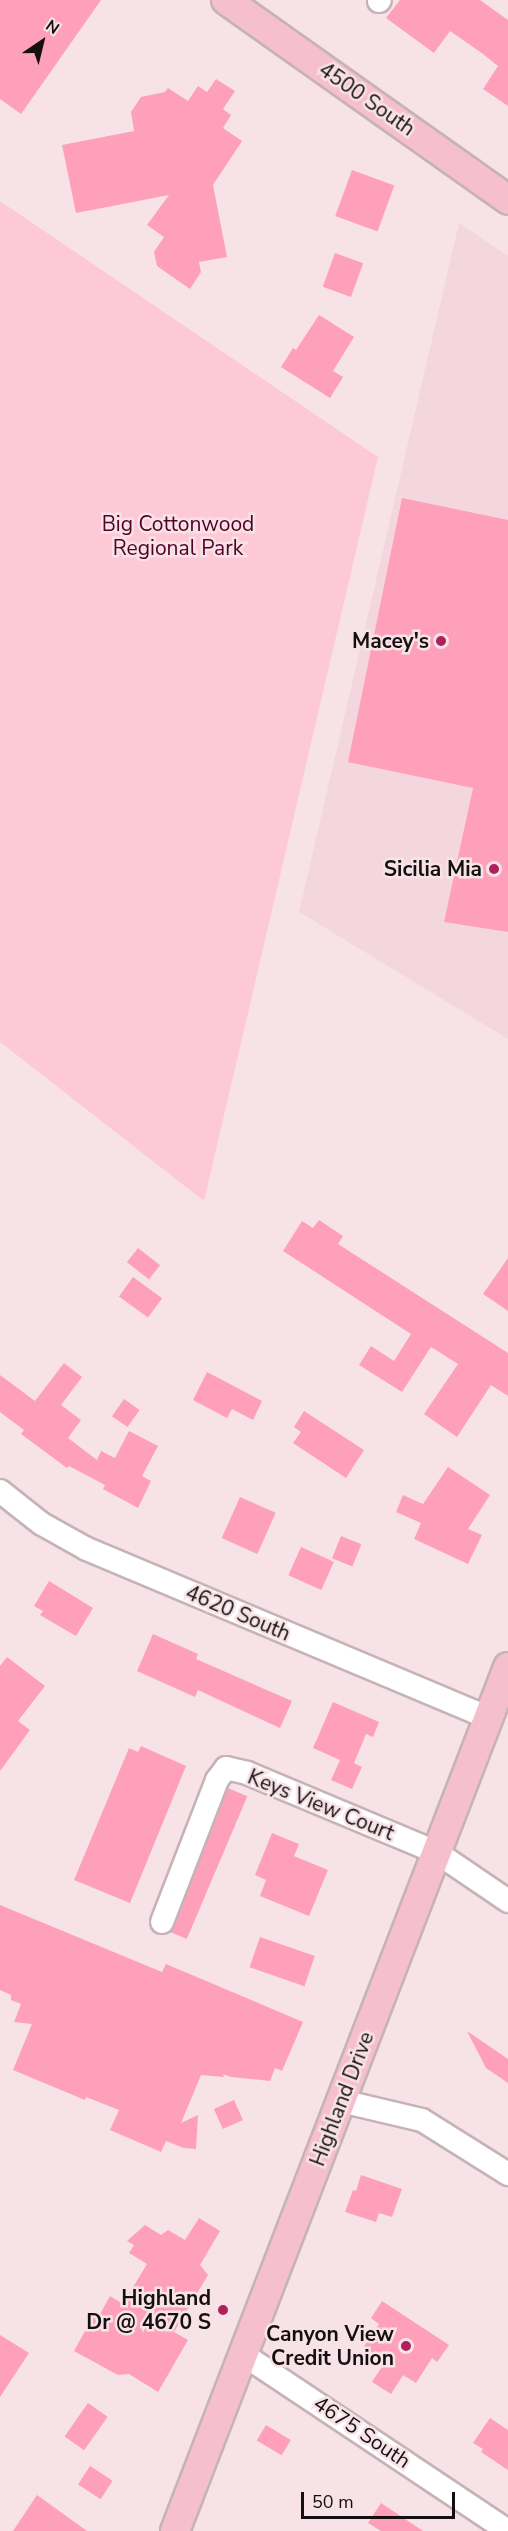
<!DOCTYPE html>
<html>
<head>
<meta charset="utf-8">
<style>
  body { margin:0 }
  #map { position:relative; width:508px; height:2531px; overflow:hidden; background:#f7e3e7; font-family:"Nunito Sans",sans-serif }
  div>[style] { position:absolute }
  .built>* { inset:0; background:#f4d7de }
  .green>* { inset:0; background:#fec9d6 }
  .building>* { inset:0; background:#fea0ba; transform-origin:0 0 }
  .roads { filter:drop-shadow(2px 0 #c6b3b7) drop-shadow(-2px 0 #c6b3b7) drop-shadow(0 2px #c6b3b7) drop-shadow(0 -2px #c6b3b7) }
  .minor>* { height:22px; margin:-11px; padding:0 11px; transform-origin:11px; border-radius:11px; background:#fff }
  .major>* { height:28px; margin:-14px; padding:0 14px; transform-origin:14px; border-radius:14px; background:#f5bfce }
  .dots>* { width:16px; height:16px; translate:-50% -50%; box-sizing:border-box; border:3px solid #f7e3e7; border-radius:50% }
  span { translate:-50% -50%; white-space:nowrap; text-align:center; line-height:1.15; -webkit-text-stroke:5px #f7e3e7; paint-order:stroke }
  .street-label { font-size:21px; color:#160f11 }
  .park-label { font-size:21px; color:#520025 }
  .poi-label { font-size:21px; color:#160f11; font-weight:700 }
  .right { translate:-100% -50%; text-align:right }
  .north { position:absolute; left:12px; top:12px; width:60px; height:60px; -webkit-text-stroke:4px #f7e3e7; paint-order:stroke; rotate:35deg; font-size:16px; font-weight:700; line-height:24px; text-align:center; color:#160f11 }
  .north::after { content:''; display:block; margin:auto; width:21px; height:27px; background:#160f11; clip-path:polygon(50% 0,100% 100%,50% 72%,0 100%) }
  .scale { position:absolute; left:301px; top:2492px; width:154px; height:27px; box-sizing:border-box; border:3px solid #160f11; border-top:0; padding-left:8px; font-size:18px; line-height:21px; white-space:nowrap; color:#160f11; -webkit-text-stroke:4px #f7e3e7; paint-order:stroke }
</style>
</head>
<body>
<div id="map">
  <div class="built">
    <i style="clip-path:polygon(459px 223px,508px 256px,508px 1039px,299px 912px)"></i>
  </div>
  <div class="green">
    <i style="clip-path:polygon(0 201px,378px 457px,204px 1201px,0 1042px)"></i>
  </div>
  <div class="building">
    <i style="clip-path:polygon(0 0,101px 0,21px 114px,0 99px)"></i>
    <i style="clip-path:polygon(400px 0,480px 0,508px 20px,508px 106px,483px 89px,498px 66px,483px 54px,450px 31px,434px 53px,386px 18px)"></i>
    <i style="clip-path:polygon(216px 79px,235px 91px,223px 109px,231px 115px,223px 128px,242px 141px,213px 185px,227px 257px,199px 262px,201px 272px,190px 289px,157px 266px,154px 252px,164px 237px,147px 225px,169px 195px,76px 213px,62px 145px,134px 131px,131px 112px,141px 97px,165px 92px,168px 88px,188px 101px,198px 86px,207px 92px)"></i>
    <i style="left:352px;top:170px;width:45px;height:49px;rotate:20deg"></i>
    <i style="left:335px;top:253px;width:30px;height:36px;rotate:20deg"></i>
    <i style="clip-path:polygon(319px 315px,354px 337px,333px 371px,343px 377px,330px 398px,281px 367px,293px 348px,296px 350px)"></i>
    <i style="clip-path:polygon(402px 498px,508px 520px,508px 932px,444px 922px,473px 788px,348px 762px)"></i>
    <i style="clip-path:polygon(319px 1220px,343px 1236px,338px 1244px,508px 1353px,508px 1396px,491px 1385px,457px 1437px,424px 1414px,458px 1364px,431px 1347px,402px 1392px,359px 1365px,371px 1346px,394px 1361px,411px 1334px,283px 1251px,302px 1221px,313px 1228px)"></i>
    <i style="left:138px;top:1248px;width:28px;height:18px;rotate:38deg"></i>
    <i style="clip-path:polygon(508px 1258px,508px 1311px,483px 1294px)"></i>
    <i style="left:133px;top:1277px;width:36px;height:24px;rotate:36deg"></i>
    <i style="clip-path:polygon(64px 1363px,82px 1377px,61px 1405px,81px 1420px,68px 1438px,97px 1460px,101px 1451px,115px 1458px,129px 1431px,158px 1446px,142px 1476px,151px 1481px,138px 1508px,103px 1489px,105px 1485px,69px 1466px,67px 1468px,21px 1434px,24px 1430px,0 1412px,0 1375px,35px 1401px)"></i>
    <i style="clip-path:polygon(207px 1372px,262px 1401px,253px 1420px,232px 1409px,227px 1418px,193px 1400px)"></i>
    <i style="left:124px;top:1399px;width:19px;height:21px;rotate:35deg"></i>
    <i style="clip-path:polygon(304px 1411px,364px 1450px,346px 1478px,293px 1443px,301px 1432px,294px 1427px)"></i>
    <i style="clip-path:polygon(448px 1467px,490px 1495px,468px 1529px,482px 1535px,468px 1564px,414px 1539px,421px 1523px,396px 1512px,403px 1495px,423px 1504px)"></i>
    <i style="left:240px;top:1497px;width:39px;height:45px;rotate:24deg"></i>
    <i style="left:341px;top:1536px;width:22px;height:24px;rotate:22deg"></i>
    <i style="left:301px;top:1547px;width:36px;height:31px;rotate:24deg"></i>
    <i style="clip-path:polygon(49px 1581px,93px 1608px,76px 1636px,40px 1615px,43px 1611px,34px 1606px)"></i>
    <i style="clip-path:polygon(153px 1634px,198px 1654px,196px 1659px,292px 1701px,280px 1728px,198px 1690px,195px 1697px,137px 1671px)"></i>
    <i style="clip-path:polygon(7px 1657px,45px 1686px,18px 1721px,30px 1730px,0 1771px,0 1666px)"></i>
    <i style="clip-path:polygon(333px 1702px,379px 1722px,373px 1737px,366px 1734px,354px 1763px,362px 1767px,352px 1789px,331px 1780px,340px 1760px,313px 1748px)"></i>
    <i style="clip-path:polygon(141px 1746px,186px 1766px,130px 1903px,74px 1880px,129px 1748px,138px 1752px)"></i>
    <i style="left:228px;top:1788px;width:21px;height:155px;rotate:23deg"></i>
    <i style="clip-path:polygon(272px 1833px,299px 1844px,294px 1856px,328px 1870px,309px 1916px,260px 1896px,266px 1880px,255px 1875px)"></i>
    <i style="clip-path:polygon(0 1905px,162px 1972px,166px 1964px,303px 2022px,282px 2071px,275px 2068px,270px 2081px,231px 2077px,223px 2074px,224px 2077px,201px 2075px,181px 2123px,198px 2115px,196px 2149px,184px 2148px,166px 2141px,161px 2152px,110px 2130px,119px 2110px,86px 2097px,85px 2100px,13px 2070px,32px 2024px,14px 2022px,21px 2004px,11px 2000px,11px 1995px,0 1990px)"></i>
    <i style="left:260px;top:1937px;width:58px;height:32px;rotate:19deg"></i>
    <i style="clip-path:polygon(467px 2031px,508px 2059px,508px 2083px,486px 2068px)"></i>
    <i style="left:234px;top:2100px;width:22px;height:22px;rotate:66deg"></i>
    <i style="clip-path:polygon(361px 2175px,402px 2189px,392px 2217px,379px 2213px,376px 2222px,345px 2212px,353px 2190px,356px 2191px)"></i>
    <i style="clip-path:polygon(199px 2218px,220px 2231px,200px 2265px,208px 2275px,174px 2332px,188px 2340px,158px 2392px,129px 2374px,118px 2375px,74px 2351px,96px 2311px,100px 2314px,110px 2296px,123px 2304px,147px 2264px,129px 2253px,134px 2245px,127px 2241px,145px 2225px,161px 2235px,168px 2230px,185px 2240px)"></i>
    <i style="clip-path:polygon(382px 2301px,449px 2345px,437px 2362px,432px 2358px,416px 2383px,403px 2375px,391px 2394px,372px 2382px,385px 2362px,363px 2348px,379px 2324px,371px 2318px)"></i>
    <i style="clip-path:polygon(0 2335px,29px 2353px,0 2397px)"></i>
    <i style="left:88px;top:2403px;width:24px;height:41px;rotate:35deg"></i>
    <i style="clip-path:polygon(490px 2418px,508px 2430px,508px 2470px,481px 2452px,483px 2449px,473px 2443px)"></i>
    <i style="left:266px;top:2425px;width:29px;height:18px;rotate:31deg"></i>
    <i style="left:90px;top:2466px;width:27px;height:22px;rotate:33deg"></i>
    <i style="clip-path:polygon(37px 2495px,87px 2531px,13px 2531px)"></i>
    <i style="clip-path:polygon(381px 2503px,423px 2531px,381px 2531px,368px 2523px)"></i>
  </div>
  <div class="roads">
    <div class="minor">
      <i style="left:379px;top:1px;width:1px;rotate:-45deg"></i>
      <i style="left:0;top:1491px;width:53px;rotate:38.2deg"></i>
      <i style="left:42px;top:1524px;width:51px;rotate:29.1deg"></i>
      <i style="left:87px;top:1549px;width:434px;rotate:22.8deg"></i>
      <i style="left:162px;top:1922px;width:152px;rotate:-68.8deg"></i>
      <i style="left:217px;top:1780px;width:15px;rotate:-53deg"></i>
      <i style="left:226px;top:1768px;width:22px;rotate:13deg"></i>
      <i style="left:247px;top:1773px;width:205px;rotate:22.7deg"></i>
      <i style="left:436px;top:1852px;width:87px;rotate:34.2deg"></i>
      <i style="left:341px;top:2101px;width:83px;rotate:13.2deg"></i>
      <i style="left:422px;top:2120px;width:102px;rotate:32.1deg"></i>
      <i style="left:244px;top:2355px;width:317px;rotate:33.7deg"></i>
    </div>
    <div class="major">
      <i style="left:226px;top:0;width:346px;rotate:35.3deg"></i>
      <i style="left:175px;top:2531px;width:926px;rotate:-68.92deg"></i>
    </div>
  </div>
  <div class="dots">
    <i style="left:441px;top:641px;background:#ae215c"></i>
    <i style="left:494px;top:869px;background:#ae215c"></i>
    <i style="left:223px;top:2310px;background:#ae215c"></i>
    <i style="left:406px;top:2346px;background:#ae215c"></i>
  </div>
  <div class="street-label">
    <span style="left:367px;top:99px;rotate:35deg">4500 South</span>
    <span style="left:238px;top:1613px;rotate:23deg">4620 South</span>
    <span style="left:321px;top:1805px;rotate:22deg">Keys View Court</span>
    <span style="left:342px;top:2099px;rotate:-69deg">Highland Drive</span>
    <span style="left:362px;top:2432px;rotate:34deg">4675 South</span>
  </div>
  <div class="park-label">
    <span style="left:178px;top:536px">Big Cottonwood<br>Regional Park</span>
  </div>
  <div class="poi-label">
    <span class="right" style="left:429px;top:641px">Macey's</span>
    <span class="right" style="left:482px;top:869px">Sicilia Mia</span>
    <span class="right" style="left:211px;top:2310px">Highland<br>Dr @ 4670 S</span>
    <span class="right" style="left:394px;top:2346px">Canyon View<br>Credit Union</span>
  </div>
  <div class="north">N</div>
  <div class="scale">50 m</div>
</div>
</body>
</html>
